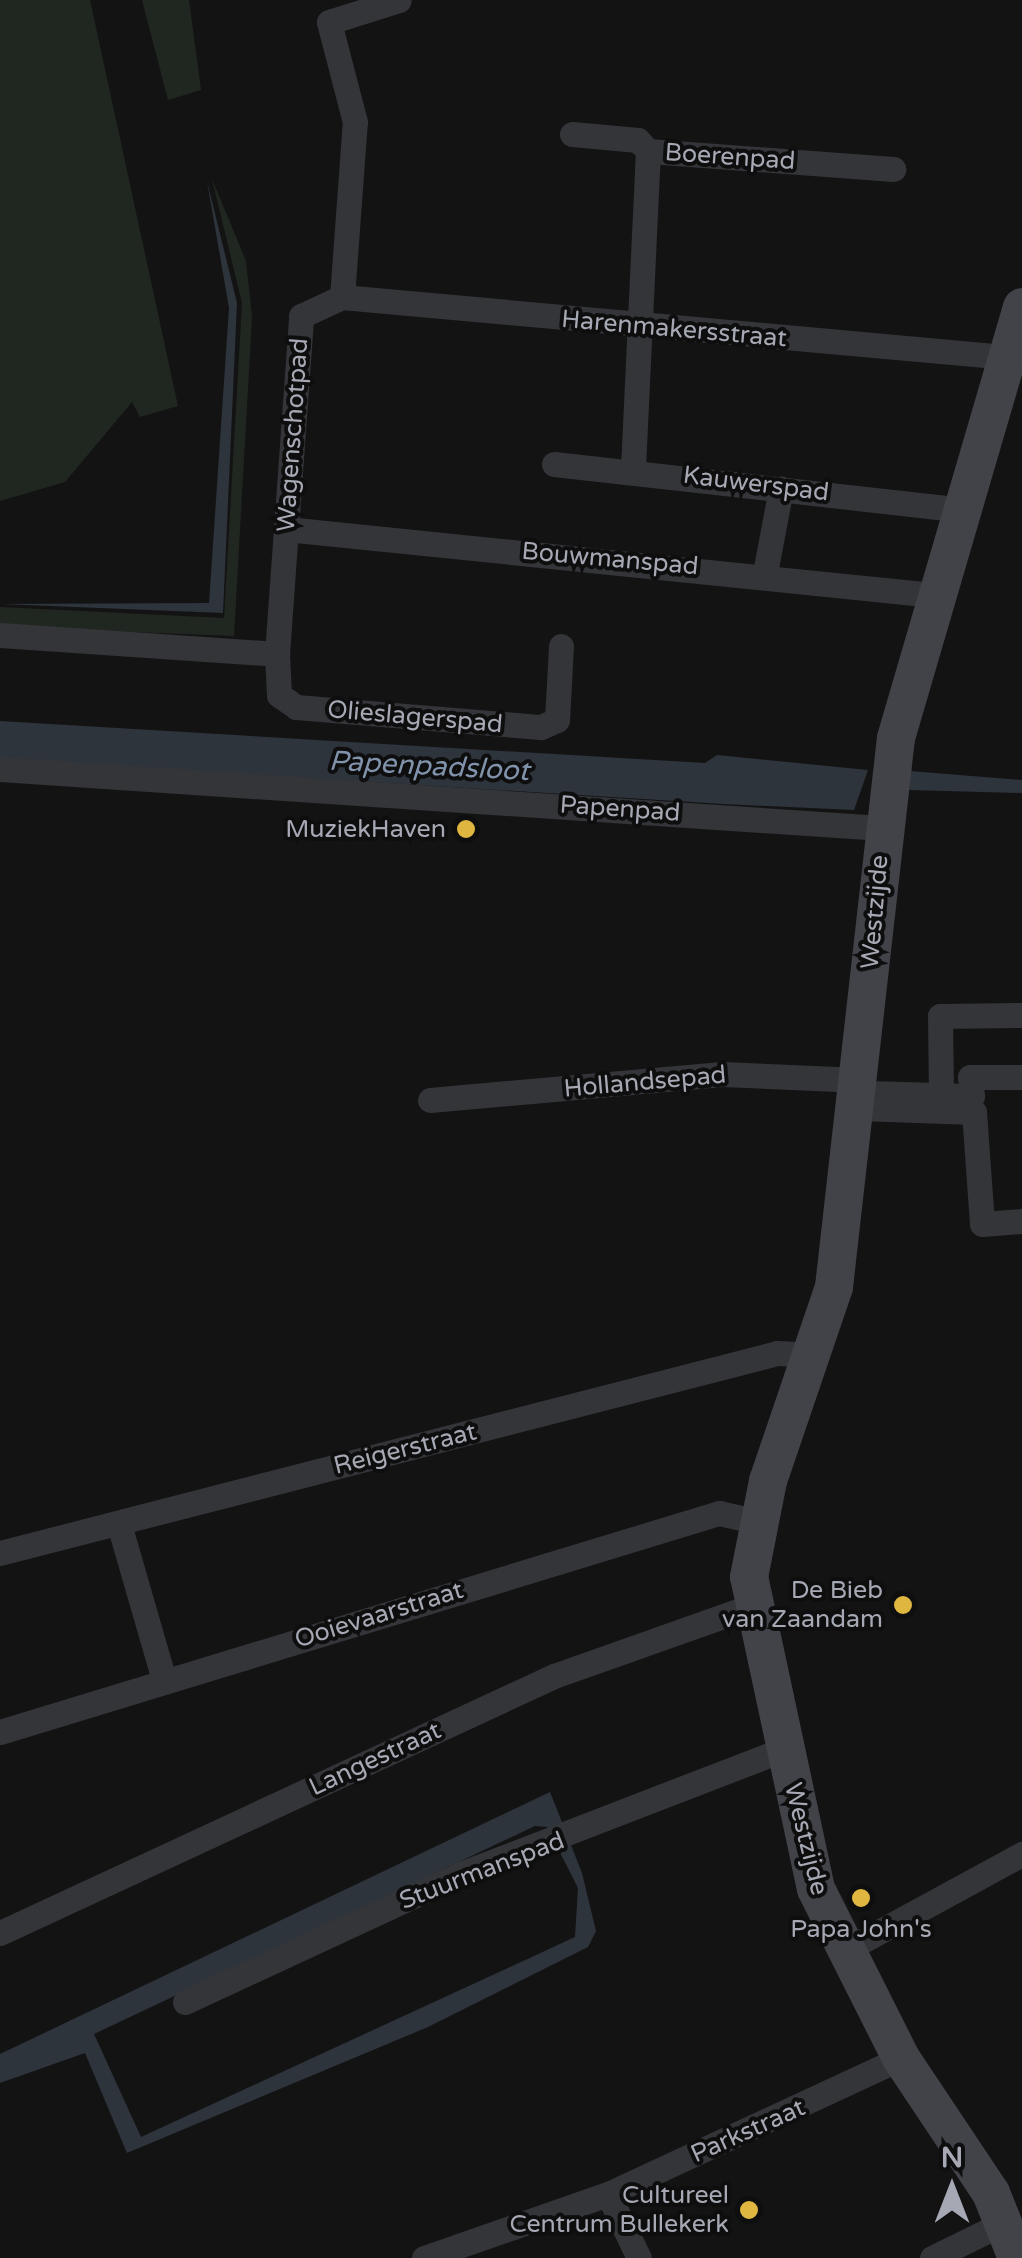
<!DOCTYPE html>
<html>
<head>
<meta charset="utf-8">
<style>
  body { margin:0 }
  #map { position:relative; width:1022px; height:2258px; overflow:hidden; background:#131314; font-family:"Varela Round",sans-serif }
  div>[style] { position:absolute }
  .green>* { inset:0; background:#202721 }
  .water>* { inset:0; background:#2e343c }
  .street>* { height:25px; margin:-12.5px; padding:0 12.5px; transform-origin:12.5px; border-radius:12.5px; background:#343539 }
  .secondary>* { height:38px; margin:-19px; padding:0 19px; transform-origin:19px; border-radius:19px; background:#424349 }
  .dots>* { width:28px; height:28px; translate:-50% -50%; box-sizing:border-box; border:5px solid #0e0e0f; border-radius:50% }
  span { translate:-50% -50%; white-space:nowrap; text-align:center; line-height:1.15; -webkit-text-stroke:8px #0e0e0f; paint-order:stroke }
  .street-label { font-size:25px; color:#a6a9b3 }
  .poi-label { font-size:25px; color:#a6a9b3 }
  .right { translate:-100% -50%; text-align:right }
  .water-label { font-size:28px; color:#8093ab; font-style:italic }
  .north { position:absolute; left:902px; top:2138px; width:100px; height:100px; -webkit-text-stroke:8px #0e0e0f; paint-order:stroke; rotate:0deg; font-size:28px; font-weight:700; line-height:40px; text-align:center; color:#a6a9b3 }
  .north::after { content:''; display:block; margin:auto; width:35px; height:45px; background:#a6a9b3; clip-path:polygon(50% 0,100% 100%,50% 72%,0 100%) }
</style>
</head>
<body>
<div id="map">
  <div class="green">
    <i style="clip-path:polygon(0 0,90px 0,178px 406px,140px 417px,132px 402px,65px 482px,0 501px)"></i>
    <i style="clip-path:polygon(142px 0,189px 0,201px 90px,168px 100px)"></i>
    <i style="clip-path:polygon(212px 179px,246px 261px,252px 317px,234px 636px,0 627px,0 607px,224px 618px,242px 303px)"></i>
  </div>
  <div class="water">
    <i style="clip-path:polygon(207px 181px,237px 303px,223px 613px,0 604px,209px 603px,229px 308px)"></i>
    <i style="clip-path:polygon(0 721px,705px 763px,717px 755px,868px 770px,854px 810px,723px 804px,0 759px)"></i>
    <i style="clip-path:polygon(910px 771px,1022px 780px,1022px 793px,909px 790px)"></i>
    <i style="clip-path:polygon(evenodd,550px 1792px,582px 1873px,596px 1931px,588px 1947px,428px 2027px,127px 2153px,85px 2053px,0 2083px,0 2054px,550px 1792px,535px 1826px,547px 1827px,578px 1888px,575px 1937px,141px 2137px,94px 2034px,535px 1826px)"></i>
  </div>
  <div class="street">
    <i style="left:572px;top:134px;width:66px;rotate:5.2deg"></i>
    <i style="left:638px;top:140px;width:15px;rotate:48deg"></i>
    <i style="left:648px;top:151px;width:246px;rotate:4.2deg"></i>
    <i style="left:342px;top:297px;width:668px;rotate:5.16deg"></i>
    <i style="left:554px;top:464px;width:406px;rotate:6.4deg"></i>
    <i style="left:633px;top:468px;width:317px;rotate:-87.3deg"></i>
    <i style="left:286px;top:529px;width:651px;rotate:5.82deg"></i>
    <i style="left:765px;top:573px;width:86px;rotate:-79.3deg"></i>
    <i style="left:0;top:635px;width:278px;rotate:3.9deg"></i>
    <i style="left:277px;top:654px;width:41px;rotate:87.2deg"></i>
    <i style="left:279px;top:695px;width:21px;rotate:35deg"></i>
    <i style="left:296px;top:707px;width:246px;rotate:4.7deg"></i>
    <i style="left:541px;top:727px;width:17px;rotate:-24deg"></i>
    <i style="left:557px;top:720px;width:74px;rotate:-86.9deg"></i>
    <i style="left:277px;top:654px;width:339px;rotate:-85.9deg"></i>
    <i style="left:301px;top:316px;width:45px;rotate:-24.9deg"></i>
    <i style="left:342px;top:297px;width:175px;rotate:-85.8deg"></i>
    <i style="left:355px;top:122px;width:103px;rotate:-104.6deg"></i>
    <i style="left:329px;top:22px;width:73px;rotate:-17.4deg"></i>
    <i style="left:0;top:769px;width:884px;rotate:3.83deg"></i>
    <i style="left:868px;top:1093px;width:104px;rotate:1.7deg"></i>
    <i style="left:972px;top:1096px;width:19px;rotate:-96deg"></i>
    <i style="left:970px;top:1077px;width:52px"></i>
    <i style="left:941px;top:1095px;width:79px;rotate:-90.7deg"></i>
    <i style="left:940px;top:1016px;width:82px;rotate:-0.7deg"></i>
    <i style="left:430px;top:1100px;width:293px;rotate:-5.1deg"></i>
    <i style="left:722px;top:1074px;width:139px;rotate:2.5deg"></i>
    <i style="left:859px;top:1108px;width:115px;rotate:2deg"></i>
    <i style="left:974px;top:1112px;width:112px;rotate:85.9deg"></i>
    <i style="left:982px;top:1224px;width:40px;rotate:-4.3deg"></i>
    <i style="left:119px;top:1524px;width:162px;rotate:73.9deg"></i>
    <i style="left:0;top:1553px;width:802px;rotate:-14.43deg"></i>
    <i style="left:777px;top:1353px;width:34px;rotate:3deg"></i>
    <i style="left:0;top:1732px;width:752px;rotate:-16.94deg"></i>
    <i style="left:719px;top:1513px;width:41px;rotate:12.7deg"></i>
    <i style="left:0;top:1933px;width:611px;rotate:-24.89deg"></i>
    <i style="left:554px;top:1676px;width:215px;rotate:-19.5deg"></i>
    <i style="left:842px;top:1952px;width:205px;rotate:-28.6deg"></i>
    <i style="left:185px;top:2002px;width:306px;rotate:-24.9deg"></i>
    <i style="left:463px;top:1873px;width:344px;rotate:-21.1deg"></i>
    <i style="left:608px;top:2194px;width:71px;rotate:64.2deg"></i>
    <i style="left:424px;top:2258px;width:195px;rotate:-19.2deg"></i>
    <i style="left:608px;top:2194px;width:323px;rotate:-24.9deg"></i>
    <i style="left:932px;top:2258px;width:75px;rotate:-26.2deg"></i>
  </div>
  <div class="secondary">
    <i style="left:1017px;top:2258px;width:70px;rotate:-111.8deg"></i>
    <i style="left:991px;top:2193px;width:162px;rotate:-123.7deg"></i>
    <i style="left:901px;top:2058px;width:189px;rotate:-116.7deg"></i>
    <i style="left:816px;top:1889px;width:319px;rotate:-102.1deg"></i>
    <i style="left:749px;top:1577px;width:98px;rotate:-78.8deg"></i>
    <i style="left:768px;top:1481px;width:205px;rotate:-71.2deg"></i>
    <i style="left:834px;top:1287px;width:552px;rotate:-83.56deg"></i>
    <i style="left:896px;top:738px;width:449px;rotate:-73.7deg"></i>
  </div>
  <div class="dots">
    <i style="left:466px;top:829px;background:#dfb740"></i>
    <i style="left:903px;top:1605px;background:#dfb740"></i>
    <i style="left:861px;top:1898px;background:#dfb740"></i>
    <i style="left:749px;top:2210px;background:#dfb740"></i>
  </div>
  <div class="street-label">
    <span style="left:730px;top:157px;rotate:4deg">Boerenpad</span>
    <span style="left:674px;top:329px;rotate:5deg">Harenmakersstraat</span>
    <span style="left:293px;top:435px;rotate:-86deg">Wagenschotpad</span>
    <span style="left:756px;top:484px;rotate:7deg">Kauwerspad</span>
    <span style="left:610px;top:559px;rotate:5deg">Bouwmanspad</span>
    <span style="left:415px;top:717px;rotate:5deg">Olieslagerspad</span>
    <span style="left:620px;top:809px;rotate:4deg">Papenpad</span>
    <span style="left:875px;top:912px;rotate:-85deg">Westzijde</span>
    <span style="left:645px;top:1082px;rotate:-5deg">Hollandsepad</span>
    <span style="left:405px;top:1449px;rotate:-14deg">Reigerstraat</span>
    <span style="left:379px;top:1615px;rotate:-17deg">Ooievaarstraat</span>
    <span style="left:375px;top:1759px;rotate:-25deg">Langestraat</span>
    <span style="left:806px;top:1839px;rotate:76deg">Westzijde</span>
    <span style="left:482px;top:1871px;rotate:-21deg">Stuurmanspad</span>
    <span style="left:748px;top:2131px;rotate:-24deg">Parkstraat</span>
  </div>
  <div class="poi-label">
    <span class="right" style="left:446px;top:829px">MuziekHaven</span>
    <span class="right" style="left:883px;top:1605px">De Bieb<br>van Zaandam</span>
    <span style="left:861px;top:1929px">Papa John's</span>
    <span class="right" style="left:729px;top:2210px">Cultureel<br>Centrum Bullekerk</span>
  </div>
  <div class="water-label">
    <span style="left:429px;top:766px;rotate:3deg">Papenpadsloot</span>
  </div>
  <div class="north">N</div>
</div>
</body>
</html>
